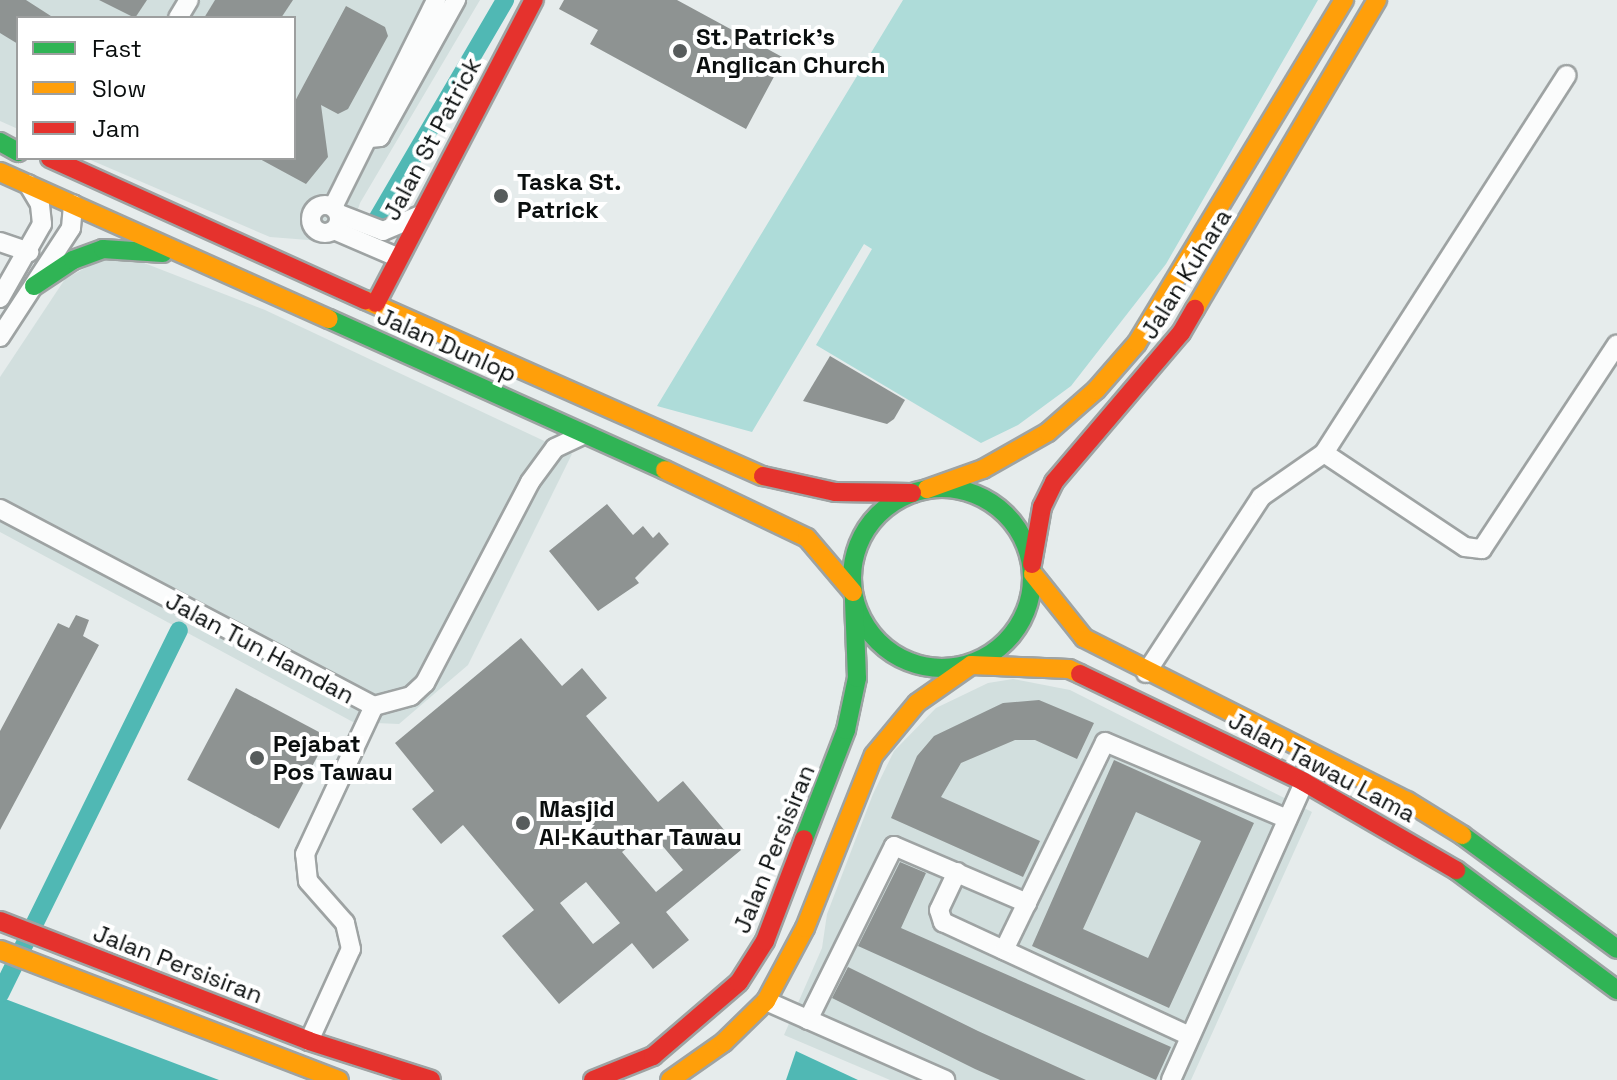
<!DOCTYPE html>
<html>
<head>
<meta charset="utf-8">
<style>
  body { margin:0 }
  #map { position:relative; width:1617px; height:1080px; overflow:hidden; background:#e6ecec; font-family:"Space Grotesk",sans-serif }
  div>[style] { position:absolute }
  .built>* { inset:0; background:#d2dfde }
  .green>* { inset:0; background:#aedcd9 }
  .water>* { inset:0; background:#50b8b4 }
  .canal>* { height:18px; margin:-9px; padding:0 9px; transform-origin:9px; border-radius:9px; background:#50b8b4 }
  .building>* { inset:0; background:#8e9392; transform-origin:0 0 }
  .roads { filter:drop-shadow(2px 0 #9ea3a3) drop-shadow(-2px 0 #9ea3a3) drop-shadow(0 2px #9ea3a3) drop-shadow(0 -2px #9ea3a3) }
  .street>* { height:18px; margin:-9px; padding:0 9px; transform-origin:9px; border-radius:9px; background:#fbfcfc }
  .street>.ring { margin:-9px; padding:0; box-sizing:content-box; background:none; border:18px solid #fbfcfc; border-radius:50% }
  .fast>* { height:18px; margin:-9px; padding:0 9px; transform-origin:9px; border-radius:9px; background:#30b455 }
  .fast>.ring { margin:-9px; padding:0; box-sizing:content-box; background:none; border:18px solid #30b455; border-radius:50% }
  .slow>* { height:18px; margin:-9px; padding:0 9px; transform-origin:9px; border-radius:9px; background:#ff9f0a }
  .jam>* { height:18px; margin:-9px; padding:0 9px; transform-origin:9px; border-radius:9px; background:#e5322d }
  .dots>* { width:22px; height:22px; translate:-50% -50%; box-sizing:border-box; border:4px solid #fff; border-radius:50% }
  span { translate:-50% -50%; white-space:nowrap; text-align:center; line-height:1.15; -webkit-text-stroke:8px #fff; paint-order:stroke }
  .poi-label { font-size:24px; color:#0a0e0e; font-weight:700 }
  .left { translate:0 -50%; text-align:left }
  .street-label { font-size:24px; color:#0a0e0e }
  .legend { position:absolute; left:16px; top:16px; width:280px; height:144px; box-sizing:border-box; background:#fff; border:2px solid #9d9f9f; margin:0; padding:10px 14px; list-style:none; font-size:24px; color:#0a0e0e }
  .legend li { display:flex; align-items:center; gap:16px; height:40px }
  .legend b { width:40px; border:2px solid #9d9f9f }
</style>
</head>
<body>
<div id="map">
  <div class="built">
    <i style="clip-path:polygon(0 0,480px 0,360px 203px,347px 243px,270px 237px,86px 158px,294px 158px,294px 18px,18px 18px,18px 129px,0 121px)"></i>
    <i style="clip-path:polygon(100px 260px,139px 261px,265px 310px,572px 454px,468px 665px,399px 724px,353px 722px,0 532px,0 377px,65px 279px)"></i>
    <i style="clip-path:polygon(1013px 679px,1070px 690px,1312px 812px,1191px 1080px,890px 1080px,784px 1035px,822px 948px,827px 914px,873px 794px,894px 751px,936px 708px,988px 683px)"></i>
  </div>
  <div class="green">
    <i style="clip-path:polygon(903px 0,1318px 0,1166px 264px,1071px 386px,1018px 425px,981px 443px,816px 345px,872px 249px,864px 244px,752px 432px,657px 406px)"></i>
  </div>
  <div class="water">
    <i style="clip-path:polygon(0 997px,219px 1080px,0 1080px)"></i>
    <i style="clip-path:polygon(796px 1051px,858px 1080px,786px 1080px)"></i>
  </div>
  <div class="canal">
    <i style="left:376px;top:221px;width:256px;rotate:-59.7deg"></i>
    <i style="left:0;top:994px;width:405px;rotate:-63.8deg"></i>
  </div>
  <div class="building">
    <i style="clip-path:polygon(0 0,26px 0,54px 18px,18px 18px,18px 44px,0 33px)"></i>
    <i style="clip-path:polygon(99px 0,147px 0,135px 18px)"></i>
    <i style="clip-path:polygon(215px 0,293px 0,281px 18px,204px 18px)"></i>
    <i style="clip-path:polygon(564px 0,677px 0,784px 58px,746px 129px,590px 44px,598px 30px,559px 9px)"></i>
    <i style="clip-path:polygon(346px 6px,385px 27px,388px 36px,348px 109px,338px 114px,321px 105px,328px 157px,306px 184px,258px 158px,294px 158px,294px 103px)"></i>
    <i style="clip-path:polygon(830px 356px,905px 400px,894px 419px,887px 424px,803px 401px)"></i>
    <i style="clip-path:polygon(607px 504px,633px 535px,643px 526px,653px 538px,659px 532px,669px 544px,635px 578px,639px 583px,598px 611px,549px 551px)"></i>
    <i style="clip-path:polygon(76px 615px,89px 620px,83px 636px,99px 645px,0 830px,0 731px,58px 623px,69px 628px)"></i>
    <i style="clip-path:polygon(evenodd,521px 638px,562px 686px,582px 668px,607px 698px,586px 716px,658px 802px,683px 781px,741px 850px,666px 912px,689px 940px,653px 969px,632px 943px,559px 1004px,502px 936px,534px 910px,463px 825px,441px 844px,412px 809px,434px 791px,395px 743px,521px 638px,649px 830px,683px 870px,656px 892px,622px 852px,649px 830px,521px 638px,586px 882px,620px 923px,593px 944px,560px 903px,586px 882px)"></i>
    <i style="left:236px;top:688px;width:104px;height:104px;rotate:28deg"></i>
    <i style="clip-path:polygon(1039px 700px,1094px 723px,1077px 759px,1035px 740px,1015px 740px,961px 763px,941px 797px,1040px 841px,1023px 877px,891px 818px,917px 756px,934px 736px,1003px 703px)"></i>
    <i style="clip-path:polygon(evenodd,1114px 760px,1254px 823px,1169px 1008px,1032px 946px,1114px 760px,1136px 812px,1201px 841px,1148px 958px,1083px 929px,1136px 812px)"></i>
    <i style="clip-path:polygon(900px 862px,926px 873px,901px 928px,1171px 1047px,1156px 1080px,858px 946px)"></i>
    <i style="clip-path:polygon(848px 967px,978px 1031px,1086px 1080px,1000px 1080px,975px 1069px,832px 998px)"></i>
  </div>
  <div class="roads">
    <div class="street">
      <i style="left:178px;top:18px;width:21px;rotate:-59deg"></i>
      <i style="left:370px;top:138px;width:10px;rotate:-6deg"></i>
      <i style="left:380px;top:137px;width:157px;rotate:-61deg"></i>
      <i class="ring" style="left:311px;top:205px;width:10px;height:10px"></i>
      <i style="left:333px;top:207px;width:231px;rotate:-63.5deg"></i>
      <i style="left:339px;top:214px;width:47px;rotate:21.1deg"></i>
      <i style="left:383px;top:231px;width:38px;rotate:-23deg"></i>
      <i style="left:334px;top:230px;width:69px;rotate:23.2deg"></i>
      <i style="left:0;top:242px;width:31px;rotate:19deg"></i>
      <i style="left:0;top:298px;width:85px;rotate:-60.4deg"></i>
      <i style="left:42px;top:224px;width:20px;rotate:-96deg"></i>
      <i style="left:40px;top:204px;width:23px;rotate:-121deg"></i>
      <i style="left:0;top:337px;width:130px;rotate:-56.9deg"></i>
      <i style="left:71px;top:228px;width:24px;rotate:-85deg"></i>
      <i style="left:1324px;top:453px;width:169px;rotate:33.7deg"></i>
      <i style="left:1465px;top:547px;width:17px;rotate:7deg"></i>
      <i style="left:1482px;top:549px;width:245px;rotate:-56.6deg"></i>
      <i style="left:0;top:509px;width:423px;rotate:27.8deg"></i>
      <i style="left:374px;top:706px;width:38px;rotate:-15deg"></i>
      <i style="left:411px;top:696px;width:19px;rotate:-43deg"></i>
      <i style="left:425px;top:683px;width:227px;rotate:-62.4deg"></i>
      <i style="left:530px;top:482px;width:42px;rotate:-53.7deg"></i>
      <i style="left:555px;top:448px;width:31px;rotate:-25deg"></i>
      <i style="left:1146px;top:673px;width:210px;rotate:-56.8deg"></i>
      <i style="left:1261px;top:497px;width:77px;rotate:-34.9deg"></i>
      <i style="left:1324px;top:453px;width:449px;rotate:-57.3deg"></i>
      <i style="left:957px;top:872px;width:42px;rotate:115.3deg"></i>
      <i style="left:939px;top:910px;width:13px;rotate:72deg"></i>
      <i style="left:943px;top:922px;width:272px;rotate:24.8deg"></i>
      <i style="left:1004px;top:950px;width:231px;rotate:-64.1deg"></i>
      <i style="left:1105px;top:742px;width:198px;rotate:22.9deg"></i>
      <i style="left:766px;top:1001px;width:196px;rotate:23.8deg"></i>
      <i style="left:808px;top:1020px;width:194px;rotate:-63.7deg"></i>
      <i style="left:894px;top:846px;width:145px;rotate:23.2deg"></i>
      <i style="left:309px;top:1041px;width:101px;rotate:-65.5deg"></i>
      <i style="left:351px;top:949px;width:27px;rotate:-103deg"></i>
      <i style="left:345px;top:923px;width:56px;rotate:-131.4deg"></i>
      <i style="left:308px;top:881px;width:27px;rotate:-96deg"></i>
      <i style="left:305px;top:854px;width:163px;rotate:-65deg"></i>
      <i style="left:1171px;top:1080px;width:326px;rotate:-65.9deg"></i>
    </div>
    <div class="fast">
      <i style="left:0;top:142px;width:21px;rotate:29deg"></i>
      <i style="left:34px;top:286px;width:47px;rotate:-33.7deg"></i>
      <i style="left:73px;top:260px;width:32px;rotate:-20deg"></i>
      <i style="left:103px;top:249px;width:60px;rotate:3.8deg"></i>
      <i style="left:329px;top:319px;width:368px;rotate:24.2deg"></i>
      <i class="ring" style="left:852px;top:488px;width:162px;height:162px"></i>
      <i style="left:1462px;top:835px;width:192px;rotate:36.3deg"></i>
      <i style="left:804px;top:839px;width:117px;rotate:-68.9deg"></i>
      <i style="left:846px;top:730px;width:53px;rotate:-78.1deg"></i>
      <i style="left:857px;top:678px;width:78px;rotate:-92.2deg"></i>
      <i style="left:1456px;top:870px;width:201px;rotate:36.7deg"></i>
    </div>
    <div class="slow">
      <i style="left:0;top:172px;width:360px;rotate:24.1deg"></i>
      <i style="left:365px;top:300px;width:435px;rotate:23.9deg"></i>
      <i style="left:1195px;top:309px;width:359px;rotate:-59.5deg"></i>
      <i style="left:665px;top:470px;width:157px;rotate:25.6deg"></i>
      <i style="left:807px;top:538px;width:71px;rotate:49.6deg"></i>
      <i style="left:927px;top:489px;width:59px;rotate:-19.7deg"></i>
      <i style="left:983px;top:469px;width:75px;rotate:-29.6deg"></i>
      <i style="left:1048px;top:432px;width:64px;rotate:-41.2deg"></i>
      <i style="left:1096px;top:390px;width:62px;rotate:-48.9deg"></i>
      <i style="left:1137px;top:343px;width:401px;rotate:-58.9deg"></i>
      <i style="left:1033px;top:574px;width:82px;rotate:51.4deg"></i>
      <i style="left:1084px;top:638px;width:362px;rotate:26.8deg"></i>
      <i style="left:1407px;top:801px;width:65px;rotate:31.7deg"></i>
      <i style="left:0;top:950px;width:363px;rotate:21deg"></i>
      <i style="left:670px;top:1080px;width:66px;rotate:-35.1deg"></i>
      <i style="left:724px;top:1042px;width:59px;rotate:-44.3deg"></i>
      <i style="left:766px;top:1001px;width:83px;rotate:-61.9deg"></i>
      <i style="left:805px;top:928px;width:186px;rotate:-68.3deg"></i>
      <i style="left:874px;top:755px;width:67px;rotate:-50.4deg"></i>
      <i style="left:917px;top:703px;width:66px;rotate:-35.1deg"></i>
      <i style="left:971px;top:665px;width:98px;rotate:2.3deg"></i>
      <i style="left:1069px;top:669px;width:12px;rotate:24deg"></i>
    </div>
    <div class="jam">
      <i style="left:50px;top:158px;width:346px;rotate:24.3deg"></i>
      <i style="left:376px;top:303px;width:342px;rotate:-62.5deg"></i>
      <i style="left:763px;top:476px;width:74px;rotate:12.5deg"></i>
      <i style="left:835px;top:492px;width:77px;rotate:0.7deg"></i>
      <i style="left:1032px;top:564px;width:58px;rotate:-80deg"></i>
      <i style="left:1042px;top:507px;width:28px;rotate:-64deg"></i>
      <i style="left:1054px;top:482px;width:196px;rotate:-49.6deg"></i>
      <i style="left:1181px;top:333px;width:28px;rotate:-60deg"></i>
      <i style="left:1080px;top:674px;width:249px;rotate:25.7deg"></i>
      <i style="left:1304px;top:782px;width:176px;rotate:30.1deg"></i>
      <i style="left:0;top:921px;width:331px;rotate:21.2deg"></i>
      <i style="left:309px;top:1041px;width:128px;rotate:17.7deg"></i>
      <i style="left:593px;top:1080px;width:65px;rotate:-21.8deg"></i>
      <i style="left:653px;top:1056px;width:113px;rotate:-40.7deg"></i>
      <i style="left:739px;top:982px;width:49px;rotate:-57.6deg"></i>
      <i style="left:765px;top:941px;width:109px;rotate:-69.1deg"></i>
    </div>
  </div>
  <div class="dots">
    <i style="left:680px;top:51px;background:#575c5c"></i>
    <i style="left:501px;top:196px;background:#575c5c"></i>
    <i style="left:257px;top:758px;background:#575c5c"></i>
    <i style="left:523px;top:823px;background:#575c5c"></i>
  </div>
  <div class="poi-label">
    <span class="left" style="left:696px;top:51px">St. Patrick's<br>Anglican Church</span>
    <span class="left" style="left:517px;top:196px">Taska St.<br>Patrick</span>
    <span class="left" style="left:273px;top:758px">Pejabat<br>Pos Tawau</span>
    <span class="left" style="left:539px;top:823px">Masjid<br>Al-Kauthar Tawau</span>
  </div>
  <div class="street-label">
    <span style="left:432px;top:139px;rotate:-62deg">Jalan St Patrick</span>
    <span style="left:1186px;top:274px;rotate:-58deg">Jalan Kuhara</span>
    <span style="left:447px;top:345px;rotate:24deg">Jalan Dunlop</span>
    <span style="left:260px;top:648px;rotate:28deg">Jalan Tun Hamdan</span>
    <span style="left:1322px;top:767px;rotate:28deg">Jalan Tawau Lama</span>
    <span style="left:774px;top:849px;rotate:-68deg">Jalan Persisiran</span>
    <span style="left:178px;top:964px;rotate:21deg">Jalan Persisiran</span>
  </div>
  <ul class="legend">
  <li><b style="height:10px;background:#30b455"></b>Fast</li>
  <li><b style="height:10px;background:#ff9f0a"></b>Slow</li>
  <li><b style="height:10px;background:#e5322d"></b>Jam</li>
  </ul>
</div>
</body>
</html>
